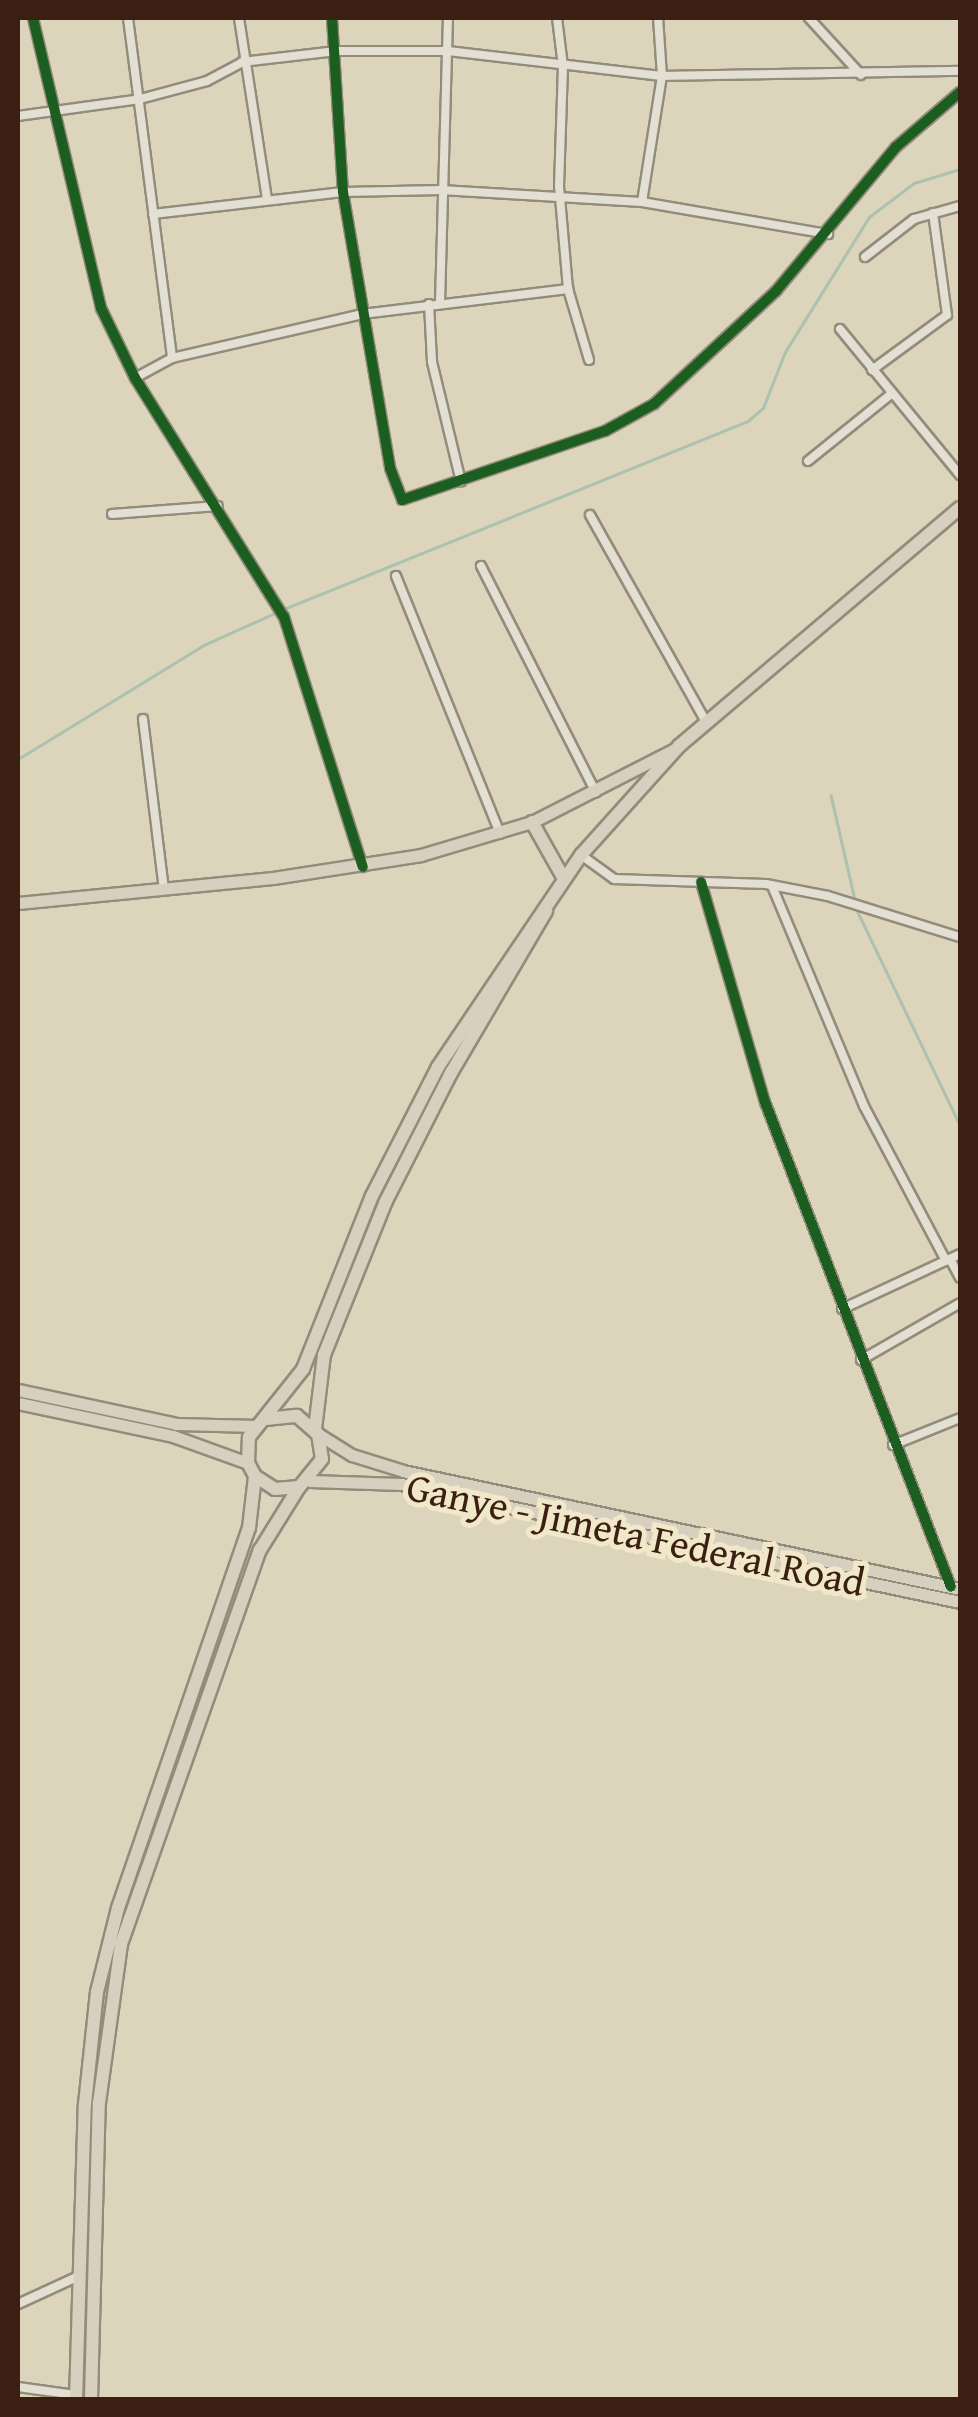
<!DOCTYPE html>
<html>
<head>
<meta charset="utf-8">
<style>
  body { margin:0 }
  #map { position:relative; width:978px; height:2417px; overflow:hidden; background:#dcd4bb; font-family:"Gentium Book Plus",serif }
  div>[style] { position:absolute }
  .stream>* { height:2.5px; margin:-1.25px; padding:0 1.25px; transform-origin:1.25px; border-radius:1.25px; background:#acc2b0 }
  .roads { filter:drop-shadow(2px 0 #938b7c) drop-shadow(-2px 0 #938b7c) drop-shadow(0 2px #938b7c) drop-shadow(0 -2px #938b7c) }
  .minor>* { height:8px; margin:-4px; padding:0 4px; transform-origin:4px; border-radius:4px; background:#e3dfd3 }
  .primary>* { height:11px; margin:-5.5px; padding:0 5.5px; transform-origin:5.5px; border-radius:5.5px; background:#d7d0be }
  .trunk>* { height:12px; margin:-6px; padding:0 6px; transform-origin:6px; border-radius:6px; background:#d7d0be }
  .cycleway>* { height:10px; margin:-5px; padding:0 5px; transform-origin:5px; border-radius:5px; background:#1b5e20 }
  span { translate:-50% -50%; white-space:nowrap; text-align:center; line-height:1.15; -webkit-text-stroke:10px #f1e8ca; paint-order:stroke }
  .street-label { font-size:40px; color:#3a1f12 }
  .frame { position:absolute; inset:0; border:20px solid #3a1f12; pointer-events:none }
</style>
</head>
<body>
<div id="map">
  <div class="stream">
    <i style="left:284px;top:609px;width:501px;rotate:-22.06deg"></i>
    <i style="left:748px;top:421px;width:20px;rotate:-41deg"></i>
    <i style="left:763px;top:408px;width:60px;rotate:-68.6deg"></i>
    <i style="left:785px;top:352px;width:159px;rotate:-58.1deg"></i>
    <i style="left:869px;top:217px;width:56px;rotate:-37.1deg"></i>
    <i style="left:914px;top:183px;width:48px;rotate:-16.9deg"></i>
    <i style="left:18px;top:759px;width:218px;rotate:-31.5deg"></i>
    <i style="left:204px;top:645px;width:80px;rotate:-24.3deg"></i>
    <i style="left:831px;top:795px;width:108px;rotate:77.1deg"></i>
    <i style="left:856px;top:908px;width:241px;rotate:64.4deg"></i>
  </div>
  <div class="roads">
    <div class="minor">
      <i style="left:33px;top:18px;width:298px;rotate:76.8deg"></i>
      <i style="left:101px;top:308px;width:78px;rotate:64.1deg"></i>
      <i style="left:135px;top:378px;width:282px;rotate:58.1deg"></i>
      <i style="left:284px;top:617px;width:262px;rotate:72.5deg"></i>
      <i style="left:128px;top:18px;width:343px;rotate:82.6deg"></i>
      <i style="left:239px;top:18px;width:182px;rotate:81.2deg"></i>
      <i style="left:332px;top:18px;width:174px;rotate:86.4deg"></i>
      <i style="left:343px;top:192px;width:280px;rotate:80.3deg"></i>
      <i style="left:390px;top:468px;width:34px;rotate:69deg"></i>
      <i style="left:402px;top:500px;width:214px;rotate:-18.8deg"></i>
      <i style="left:605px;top:431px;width:56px;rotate:-28.9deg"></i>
      <i style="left:654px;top:404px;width:166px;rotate:-42.8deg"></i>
      <i style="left:776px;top:291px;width:187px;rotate:-50.2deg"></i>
      <i style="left:896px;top:147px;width:84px;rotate:-40.7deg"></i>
      <i style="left:557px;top:18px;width:48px;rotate:82.9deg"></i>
      <i style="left:563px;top:66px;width:120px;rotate:91.9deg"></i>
      <i style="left:559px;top:186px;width:103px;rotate:85deg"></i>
      <i style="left:568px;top:289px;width:74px;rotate:73.5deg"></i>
      <i style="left:809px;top:18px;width:77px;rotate:47.6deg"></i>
      <i style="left:18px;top:116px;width:123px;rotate:-7.9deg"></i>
      <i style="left:140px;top:99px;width:69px;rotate:-15deg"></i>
      <i style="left:207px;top:81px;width:40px;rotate:-28deg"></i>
      <i style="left:242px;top:62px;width:95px;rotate:-6.7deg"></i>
      <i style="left:336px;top:51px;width:112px"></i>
      <i style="left:448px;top:51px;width:215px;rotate:6.7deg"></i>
      <i style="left:662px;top:76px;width:298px;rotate:-1deg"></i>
      <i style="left:642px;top:202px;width:128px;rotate:-81deg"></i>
      <i style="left:662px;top:76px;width:58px;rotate:-93.9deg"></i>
      <i style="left:153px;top:214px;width:191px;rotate:-6.6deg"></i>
      <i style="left:343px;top:192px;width:98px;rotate:-1.2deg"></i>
      <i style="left:441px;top:190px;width:201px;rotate:3.4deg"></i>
      <i style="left:642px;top:202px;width:189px;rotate:9.8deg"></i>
      <i style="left:865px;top:257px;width:62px;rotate:-37.8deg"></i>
      <i style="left:914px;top:219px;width:48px;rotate:-15.8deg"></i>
      <i style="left:440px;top:303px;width:285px;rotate:-88.4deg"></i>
      <i style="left:429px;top:304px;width:58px;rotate:87deg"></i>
      <i style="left:432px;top:362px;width:123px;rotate:76.4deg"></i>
      <i style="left:840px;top:329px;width:189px;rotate:50.6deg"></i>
      <i style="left:872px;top:370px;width:93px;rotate:-36.3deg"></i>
      <i style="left:947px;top:315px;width:103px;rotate:-97.8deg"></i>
      <i style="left:135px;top:378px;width:42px;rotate:-28.4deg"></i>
      <i style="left:172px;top:358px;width:195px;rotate:-13deg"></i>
      <i style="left:362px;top:314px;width:208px;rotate:-6.9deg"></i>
      <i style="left:808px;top:461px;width:107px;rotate:-38.9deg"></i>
      <i style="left:112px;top:514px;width:106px;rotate:-4.3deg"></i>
      <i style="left:590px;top:515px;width:237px;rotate:60.7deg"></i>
      <i style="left:481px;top:566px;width:254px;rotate:63.1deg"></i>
      <i style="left:396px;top:576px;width:278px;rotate:68deg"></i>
      <i style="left:143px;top:719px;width:171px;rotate:83deg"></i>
      <i style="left:581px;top:855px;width:41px;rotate:36deg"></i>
      <i style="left:614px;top:879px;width:152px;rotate:1.9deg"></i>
      <i style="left:766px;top:884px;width:63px;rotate:11deg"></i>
      <i style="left:828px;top:896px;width:138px;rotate:17.3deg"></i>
      <i style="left:701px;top:882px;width:229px;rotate:73.8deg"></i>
      <i style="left:765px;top:1102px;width:519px;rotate:69.02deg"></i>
      <i style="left:772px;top:886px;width:238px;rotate:67.3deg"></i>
      <i style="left:864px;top:1106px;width:175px;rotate:62.1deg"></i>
      <i style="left:950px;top:1259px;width:21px;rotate:62deg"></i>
      <i style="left:842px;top:1309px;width:130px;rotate:-25deg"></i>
      <i style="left:861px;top:1360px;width:114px;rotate:-29.9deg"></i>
      <i style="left:893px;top:1445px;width:72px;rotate:-21.9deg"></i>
      <i style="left:18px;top:2304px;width:67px;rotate:-24.7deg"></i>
      <i style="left:18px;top:2387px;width:58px;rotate:8deg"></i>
    </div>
    <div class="primary">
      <i style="left:18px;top:903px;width:256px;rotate:-5.6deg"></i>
      <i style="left:273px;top:878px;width:150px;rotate:-8.8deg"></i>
      <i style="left:421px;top:855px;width:116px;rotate:-16.6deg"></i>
      <i style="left:532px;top:822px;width:158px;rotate:-27.1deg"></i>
      <i style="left:18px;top:1390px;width:162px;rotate:12.1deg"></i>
      <i style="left:176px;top:1424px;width:81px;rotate:1.4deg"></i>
      <i style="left:18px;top:1403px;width:158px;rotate:12deg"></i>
      <i style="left:173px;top:1436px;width:80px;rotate:19.8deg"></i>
      <i style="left:318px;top:1434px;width:40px;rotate:32deg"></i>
      <i style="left:352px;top:1455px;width:53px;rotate:17.4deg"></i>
      <i style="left:403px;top:1471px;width:569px;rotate:11.96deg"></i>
      <i style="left:310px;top:1481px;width:91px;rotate:1.9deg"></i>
      <i style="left:401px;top:1484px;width:571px;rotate:11.92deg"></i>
    </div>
    <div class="trunk">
      <i style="left:532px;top:822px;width:65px;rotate:60.7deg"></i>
      <i style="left:266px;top:1419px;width:31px;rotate:-6deg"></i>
      <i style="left:297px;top:1416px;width:28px;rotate:41deg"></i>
      <i style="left:318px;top:1434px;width:25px;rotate:81deg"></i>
      <i style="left:322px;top:1459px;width:36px;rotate:129deg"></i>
      <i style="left:299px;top:1487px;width:24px;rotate:175deg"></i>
      <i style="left:275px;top:1489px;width:24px;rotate:-147deg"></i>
      <i style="left:255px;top:1476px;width:15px;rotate:-118deg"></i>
      <i style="left:248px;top:1463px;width:26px;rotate:-88deg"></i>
      <i style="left:249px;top:1437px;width:87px;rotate:-51.5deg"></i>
      <i style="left:303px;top:1369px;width:186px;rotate:-68.3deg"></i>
      <i style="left:372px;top:1196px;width:145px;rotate:-62.9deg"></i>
      <i style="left:438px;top:1067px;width:256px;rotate:-56deg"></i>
      <i style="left:581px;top:855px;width:147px;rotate:-48deg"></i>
      <i style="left:679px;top:746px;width:368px;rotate:-40.3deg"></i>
      <i style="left:315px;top:1429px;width:75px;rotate:-83.1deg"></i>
      <i style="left:324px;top:1355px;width:166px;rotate:-68.1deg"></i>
      <i style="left:386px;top:1201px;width:144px;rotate:-63.1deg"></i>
      <i style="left:451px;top:1073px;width:188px;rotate:-59.6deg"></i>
      <i style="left:76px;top:2400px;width:296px;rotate:-88.3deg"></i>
      <i style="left:85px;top:2104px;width:113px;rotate:-83.9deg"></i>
      <i style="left:97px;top:1992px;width:87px;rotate:-76deg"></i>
      <i style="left:118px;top:1908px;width:402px;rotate:-71deg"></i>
      <i style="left:249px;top:1528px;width:52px;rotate:-83.4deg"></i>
      <i style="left:91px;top:2400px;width:297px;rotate:-88.5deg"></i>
      <i style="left:99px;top:2103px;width:161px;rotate:-82.1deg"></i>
      <i style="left:121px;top:1944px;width:418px;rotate:-70.6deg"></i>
      <i style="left:260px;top:1550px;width:74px;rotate:-58.2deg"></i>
    </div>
  </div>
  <div class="cycleway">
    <i style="left:33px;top:18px;width:298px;rotate:76.8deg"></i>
    <i style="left:101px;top:308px;width:78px;rotate:64.1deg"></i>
    <i style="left:135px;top:378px;width:282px;rotate:58.1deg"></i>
    <i style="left:284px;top:617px;width:262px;rotate:72.5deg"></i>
    <i style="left:332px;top:18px;width:174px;rotate:86.4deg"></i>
    <i style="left:343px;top:192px;width:280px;rotate:80.3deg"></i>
    <i style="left:390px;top:468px;width:34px;rotate:69deg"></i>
    <i style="left:402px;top:500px;width:214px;rotate:-18.8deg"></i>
    <i style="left:605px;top:431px;width:56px;rotate:-28.9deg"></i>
    <i style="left:654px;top:404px;width:166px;rotate:-42.8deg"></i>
    <i style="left:776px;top:291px;width:187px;rotate:-50.2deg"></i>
    <i style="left:896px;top:147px;width:84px;rotate:-40.7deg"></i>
    <i style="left:701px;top:882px;width:229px;rotate:73.8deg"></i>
    <i style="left:765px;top:1102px;width:519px;rotate:69.02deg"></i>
  </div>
  <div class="street-label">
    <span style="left:636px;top:1534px;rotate:12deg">Ganye - Jimeta Federal Road</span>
  </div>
  <div class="frame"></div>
</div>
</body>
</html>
